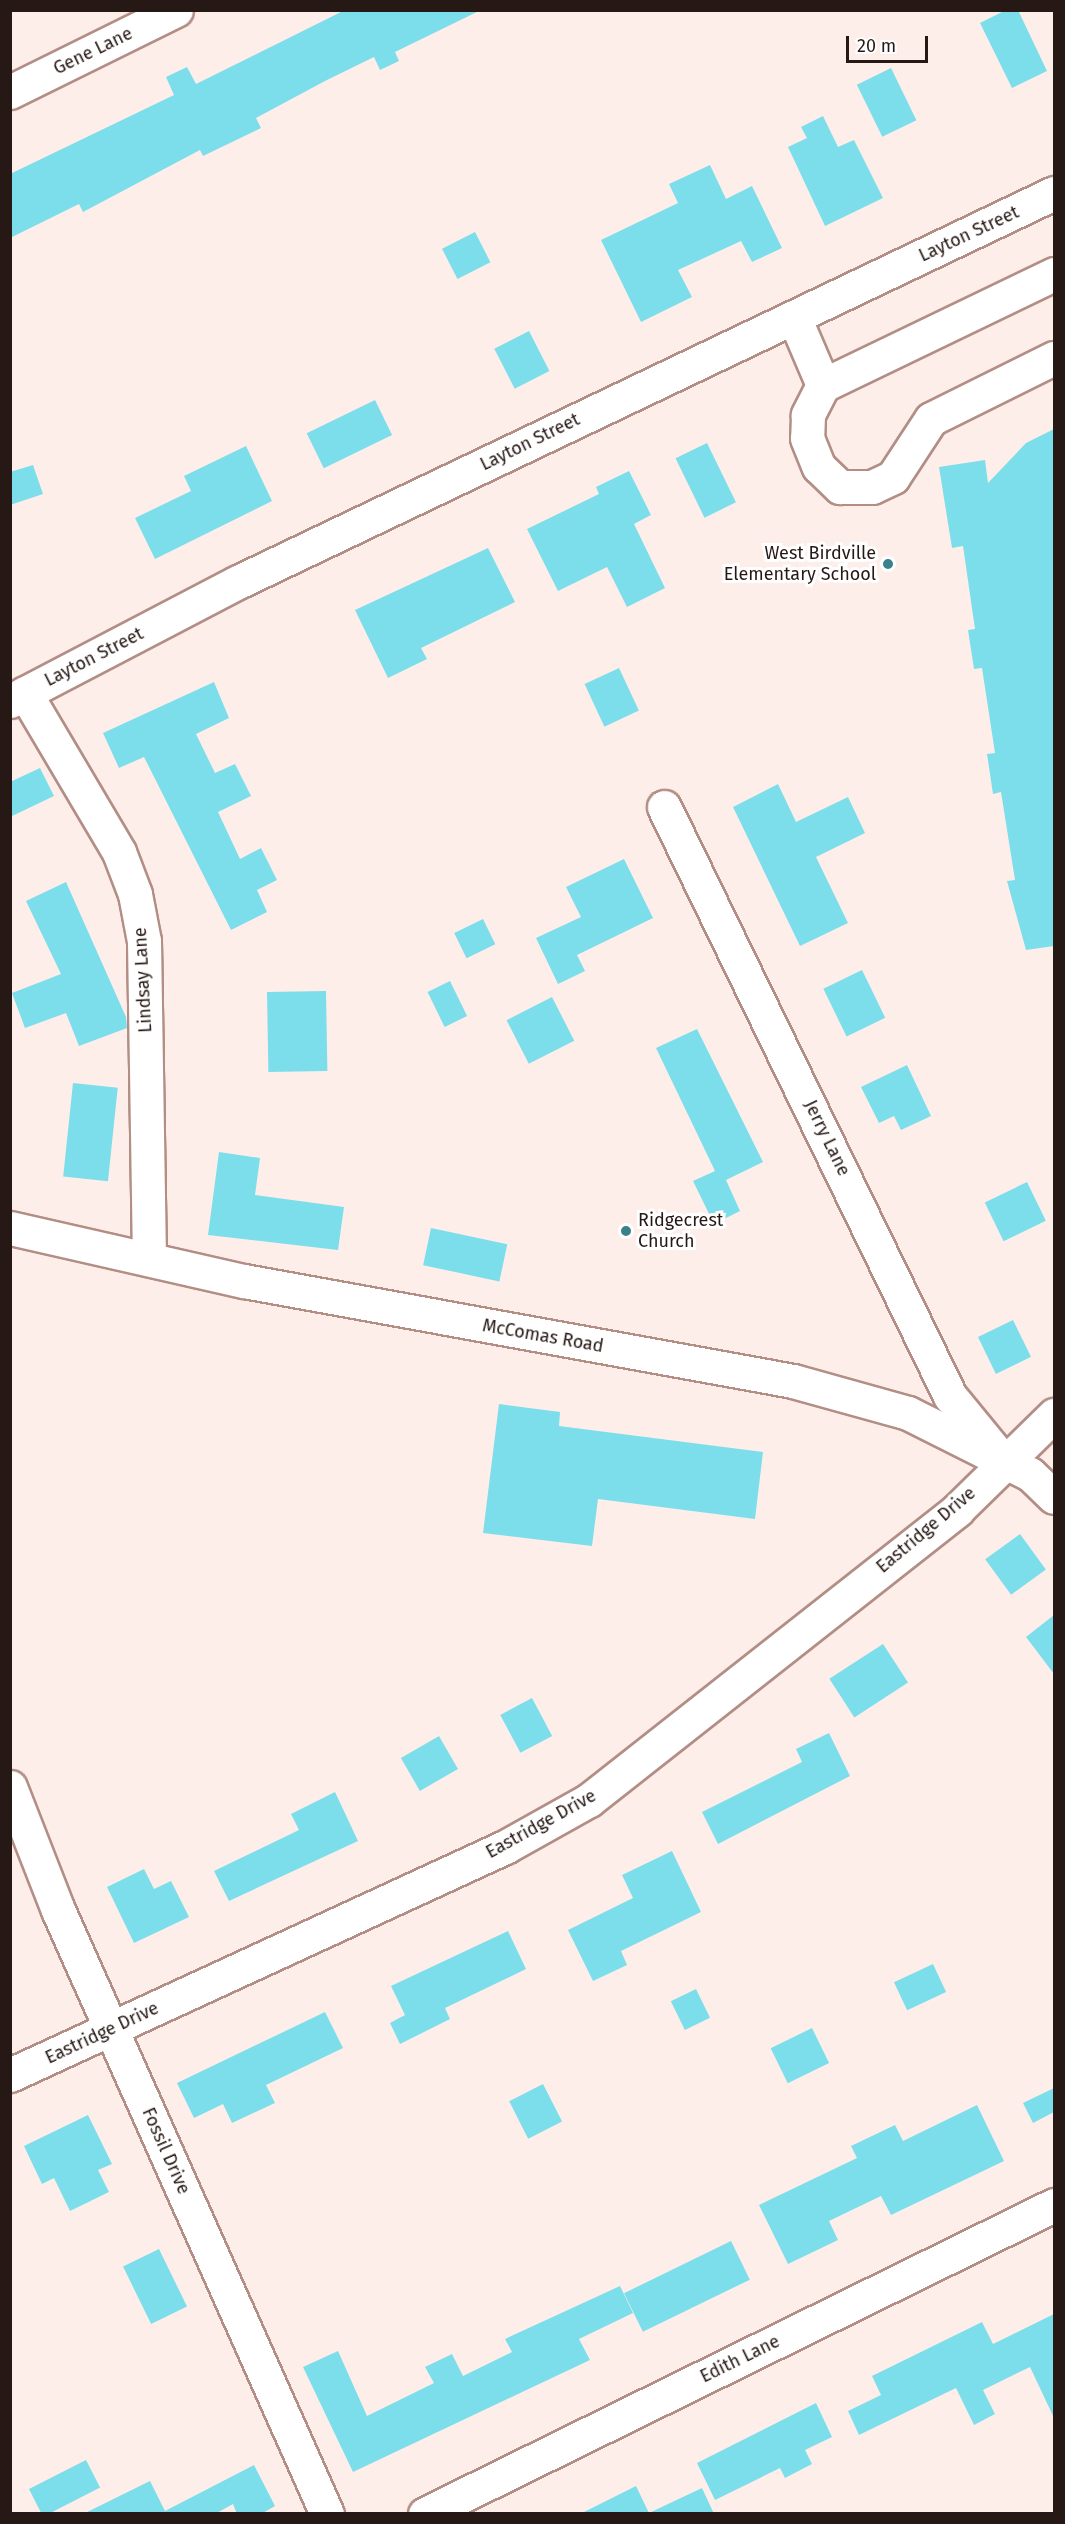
<!DOCTYPE html>
<html>
<head>
<meta charset="utf-8">
<style>
  body { margin:0 }
  #map { position:relative; width:1065px; height:2524px; overflow:hidden; background:#feeeea; font-family:"Fira Sans",sans-serif }
  div>[style] { position:absolute }
  .building>* { inset:0; background:#7cdeeb; transform-origin:0 0 }
  .roads { filter:drop-shadow(2px 0 #b28e85) drop-shadow(-2px 0 #b28e85) drop-shadow(0 2px #b28e85) drop-shadow(0 -2px #b28e85) }
  .minor>* { height:33px; margin:-16.5px; padding:0 16.5px; transform-origin:16.5px; border-radius:16.5px; background:#fff }
  .dots>* { width:16px; height:16px; translate:-50% -50%; box-sizing:border-box; border:3px solid #fff; border-radius:50% }
  span { translate:-50% -50%; white-space:nowrap; text-align:center; line-height:1.15; -webkit-text-stroke:6px #fff; paint-order:stroke }
  .street-label { font-size:18px; color:#261915 }
  .poi-label { font-size:18px; color:#261915 }
  .right { translate:-100% -50%; text-align:right }
  .left { translate:0 -50%; text-align:left }
  .frame { position:absolute; inset:0; border:12px solid #261915; pointer-events:none }
  .scale { position:absolute; left:846px; top:36px; width:82px; height:27px; box-sizing:border-box; border:3px solid #261915; border-top:0; padding-left:8px; font-size:18px; line-height:21px; white-space:nowrap; color:#261915; -webkit-text-stroke:4px #fff; paint-order:stroke }
</style>
</head>
<body>
<div id="map">
  <div class="building">
    <i style="clip-path:polygon(345px 10px,481px 10px,395px 52px,399px 61px,380px 70px,374px 57px,325px 81px,256px 118px,261px 128px,203px 156px,200px 150px,83px 212px,79px 204px,10px 238px,10px 174px,174px 95px,166px 77px,187px 67px,196px 84px)"></i>
    <i style="clip-path:polygon(1006px 10px,1018px 10px,1047px 71px,1012px 88px,980px 23px)"></i>
    <i style="left:891px;top:68px;width:58px;height:38px;rotate:64deg"></i>
    <i style="clip-path:polygon(823px 116px,838px 147px,854px 140px,883px 198px,825px 226px,788px 147px,807px 138px,801px 127px)"></i>
    <i style="clip-path:polygon(710px 165px,726px 199px,752px 186px,782px 248px,752px 262px,741px 241px,678px 270px,692px 297px,641px 322px,601px 240px,678px 203px,669px 184px)"></i>
    <i style="left:475px;top:232px;width:34px;height:37px;rotate:63deg"></i>
    <i style="left:529px;top:331px;width:45px;height:39px;rotate:63deg"></i>
    <i style="left:375px;top:400px;width:39px;height:76px;rotate:64deg"></i>
    <i style="clip-path:polygon(1054px 429px,1054px 946px,1026px 950px,1007px 881px,1015px 880px,1001px 792px,993px 794px,987px 754px,995px 753px,982px 668px,974px 669px,968px 630px,975px 629px,963px 546px,952px 548px,939px 467px,985px 460px,988px 483px,1026px 443px)"></i>
    <i style="left:707px;top:443px;width:66px;height:35px;rotate:64deg"></i>
    <i style="clip-path:polygon(246px 446px,272px 501px,155px 559px,135px 518px,191px 491px,184px 476px)"></i>
    <i style="clip-path:polygon(33px 465px,43px 494px,10px 505px,10px 472px)"></i>
    <i style="clip-path:polygon(629px 471px,651px 515px,634px 524px,665px 588px,627px 607px,607px 567px,558px 591px,527px 529px,599px 494px,596px 487px)"></i>
    <i style="clip-path:polygon(488px 548px,515px 602px,421px 648px,427px 659px,388px 678px,355px 610px)"></i>
    <i style="left:619px;top:668px;width:47px;height:38px;rotate:65deg"></i>
    <i style="clip-path:polygon(214px 682px,229px 718px,196px 734px,215px 773px,235px 764px,251px 796px,218px 812px,240px 859px,261px 848px,277px 880px,257px 890px,267px 912px,231px 930px,144px 757px,119px 768px,103px 733px)"></i>
    <i style="clip-path:polygon(40px 768px,54px 796px,10px 817px,10px 782px)"></i>
    <i style="clip-path:polygon(778px 784px,796px 822px,848px 797px,865px 833px,816px 857px,848px 923px,800px 946px,733px 807px)"></i>
    <i style="clip-path:polygon(624px 859px,653px 918px,577px 955px,585px 971px,558px 984px,536px 938px,581px 917px,566px 887px)"></i>
    <i style="clip-path:polygon(66px 882px,126px 1017px,127px 1028px,79px 1046px,66px 1013px,25px 1028px,12px 993px,61px 974px,26px 901px)"></i>
    <i style="left:483px;top:919px;width:28px;height:32px;rotate:64deg"></i>
    <i style="left:862px;top:970px;width:53px;height:43px;rotate:64deg"></i>
    <i style="left:450px;top:981px;width:39px;height:25px;rotate:64deg"></i>
    <i style="left:326px;top:991px;width:80px;height:59px;rotate:89deg"></i>
    <i style="left:552px;top:997px;width:49px;height:51px;rotate:63deg"></i>
    <i style="clip-path:polygon(697px 1029px,763px 1162px,726px 1180px,740px 1211px,714px 1224px,693px 1181px,715px 1171px,656px 1048px)"></i>
    <i style="clip-path:polygon(907px 1065px,931px 1116px,901px 1130px,894px 1116px,879px 1123px,861px 1087px)"></i>
    <i style="left:73px;top:1083px;width:45px;height:94px;rotate:6deg"></i>
    <i style="clip-path:polygon(219px 1152px,260px 1158px,255px 1195px,344px 1207px,338px 1250px,208px 1235px)"></i>
    <i style="left:1027px;top:1182px;width:43px;height:47px;rotate:64deg"></i>
    <i style="left:431px;top:1228px;width:78px;height:38px;rotate:12deg"></i>
    <i style="left:1013px;top:1320px;width:41px;height:39px;rotate:64deg"></i>
    <i style="clip-path:polygon(499px 1404px,560px 1412px,559px 1426px,763px 1452px,755px 1519px,598px 1499px,592px 1546px,483px 1533px)"></i>
    <i style="left:1020px;top:1534px;width:44px;height:43px;rotate:54deg"></i>
    <i style="clip-path:polygon(1054px 1615px,1054px 1674px,1026px 1637px)"></i>
    <i style="left:883px;top:1644px;width:46px;height:64px;rotate:57deg"></i>
    <i style="left:532px;top:1698px;width:43px;height:36px;rotate:62deg"></i>
    <i style="clip-path:polygon(829px 1733px,850px 1776px,718px 1844px,702px 1812px,802px 1762px,796px 1749px)"></i>
    <i style="left:439px;top:1736px;width:38px;height:44px;rotate:60deg"></i>
    <i style="clip-path:polygon(335px 1792px,358px 1841px,229px 1901px,214px 1871px,299px 1830px,291px 1814px)"></i>
    <i style="clip-path:polygon(672px 1851px,701px 1912px,621px 1951px,627px 1965px,593px 1981px,568px 1930px,633px 1898px,622px 1875px)"></i>
    <i style="clip-path:polygon(144px 1869px,154px 1889px,171px 1881px,189px 1917px,134px 1943px,107px 1887px)"></i>
    <i style="clip-path:polygon(508px 1931px,526px 1969px,445px 2008px,450px 2019px,400px 2044px,390px 2023px,405px 2015px,391px 1986px)"></i>
    <i style="left:933px;top:1964px;width:31px;height:43px;rotate:65deg"></i>
    <i style="left:696px;top:1989px;width:32px;height:28px;rotate:64deg"></i>
    <i style="clip-path:polygon(325px 2012px,343px 2048px,266px 2085px,275px 2103px,232px 2123px,223px 2104px,194px 2118px,177px 2083px)"></i>
    <i style="left:812px;top:2028px;width:39px;height:46px;rotate:64deg"></i>
    <i style="left:543px;top:2084px;width:42px;height:38px;rotate:63deg"></i>
    <i style="clip-path:polygon(1054px 2088px,1054px 2112px,1033px 2123px,1023px 2103px)"></i>
    <i style="clip-path:polygon(977px 2105px,1004px 2161px,891px 2215px,881px 2196px,829px 2221px,838px 2240px,788px 2264px,759px 2205px,857px 2158px,851px 2146px,895px 2125px,903px 2141px)"></i>
    <i style="clip-path:polygon(88px 2115px,112px 2164px,98px 2170px,109px 2192px,70px 2211px,54px 2178px,42px 2184px,24px 2146px)"></i>
    <i style="left:731px;top:2241px;width:43px;height:119px;rotate:64deg"></i>
    <i style="left:159px;top:2249px;width:64px;height:40px;rotate:64deg"></i>
    <i style="clip-path:polygon(620px 2286px,633px 2313px,579px 2339px,590px 2360px,353px 2472px,303px 2367px,338px 2351px,367px 2416px,434px 2383px,425px 2367px,452px 2354px,463px 2376px,512px 2352px,505px 2339px)"></i>
    <i style="clip-path:polygon(1054px 2314px,1054px 2418px,1030px 2367px,983px 2390px,995px 2414px,974px 2425px,956px 2388px,859px 2435px,848px 2411px,881px 2395px,872px 2376px,982px 2322px,993px 2344px)"></i>
    <i style="clip-path:polygon(816px 2403px,832px 2437px,805px 2450px,812px 2464px,785px 2478px,780px 2468px,715px 2500px,697px 2463px)"></i>
    <i style="left:86px;top:2460px;width:31px;height:64px;rotate:63deg"></i>
    <i style="clip-path:polygon(254px 2465px,275px 2506px,261px 2514px,237px 2514px,233px 2504px,215px 2514px,83px 2514px,150px 2481px,165px 2511px)"></i>
    <i style="clip-path:polygon(636px 2486px,649px 2513px,702px 2488px,714px 2514px,580px 2514px)"></i>
  </div>
  <div class="roads">
    <div class="minor">
      <i style="left:10px;top:92px;width:185px;rotate:-26.3deg"></i>
      <i style="left:1054px;top:274px;width:256px;rotate:154.3deg"></i>
      <i style="left:823px;top:385px;width:34px;rotate:117deg"></i>
      <i style="left:808px;top:415px;width:23px;rotate:92deg"></i>
      <i style="left:807px;top:438px;width:31px;rotate:68deg"></i>
      <i style="left:819px;top:467px;width:29px;rotate:44deg"></i>
      <i style="left:840px;top:487px;width:32px"></i>
      <i style="left:872px;top:487px;width:23px;rotate:-25deg"></i>
      <i style="left:893px;top:477px;width:69px;rotate:-56.8deg"></i>
      <i style="left:931px;top:419px;width:137px;rotate:-26.4deg"></i>
      <i style="left:794px;top:317px;width:74px;rotate:66.9deg"></i>
      <i style="left:25px;top:693px;width:185px;rotate:59.4deg"></i>
      <i style="left:119px;top:852px;width:45px;rotate:69.1deg"></i>
      <i style="left:135px;top:894px;width:48px;rotate:79.2deg"></i>
      <i style="left:144px;top:941px;width:318px;rotate:89.1deg"></i>
      <i style="left:10px;top:701px;width:257px;rotate:-27.6deg"></i>
      <i style="left:238px;top:582px;width:904px;rotate:-25.49deg"></i>
      <i style="left:664px;top:807px;width:655px;rotate:64.1deg"></i>
      <i style="left:950px;top:1396px;width:72px;rotate:50.6deg"></i>
      <i style="left:10px;top:1228px;width:240px;rotate:12.8deg"></i>
      <i style="left:244px;top:1281px;width:558px;rotate:10.32deg"></i>
      <i style="left:793px;top:1381px;width:119px;rotate:15.5deg"></i>
      <i style="left:908px;top:1413px;width:136px;rotate:26.6deg"></i>
      <i style="left:1030px;top:1474px;width:33px;rotate:44deg"></i>
      <i style="left:10px;top:1787px;width:132px;rotate:68.7deg"></i>
      <i style="left:58px;top:1910px;width:661px;rotate:65.99deg"></i>
      <i style="left:10px;top:2075px;width:545px;rotate:-24.73deg"></i>
      <i style="left:505px;top:1847px;width:96px;rotate:-29.2deg"></i>
      <i style="left:589px;top:1800px;width:469px;rotate:-38.2deg"></i>
      <i style="left:957px;top:1510px;width:136px;rotate:-44.4deg"></i>
      <i style="left:425px;top:2514px;width:701px;rotate:-26.16deg"></i>
    </div>
  </div>
  <div class="dots">
    <i style="left:888px;top:564px;background:#3a818a"></i>
    <i style="left:626px;top:1231px;background:#3a818a"></i>
  </div>
  <div class="street-label">
    <span style="left:93px;top:51px;rotate:-26deg">Gene Lane</span>
    <span style="left:969px;top:234px;rotate:-25deg">Layton Street</span>
    <span style="left:530px;top:442px;rotate:-26deg">Layton Street</span>
    <span style="left:94px;top:657px;rotate:-27deg">Layton Street</span>
    <span style="left:143px;top:980px;rotate:-93deg">Lindsay Lane</span>
    <span style="left:827px;top:1138px;rotate:64deg">Jerry Lane</span>
    <span style="left:543px;top:1336px;rotate:10deg">McComas Road</span>
    <span style="left:926px;top:1530px;rotate:-40deg">Eastridge Drive</span>
    <span style="left:541px;top:1824px;rotate:-29deg">Eastridge Drive</span>
    <span style="left:102px;top:2033px;rotate:-25deg">Eastridge Drive</span>
    <span style="left:166px;top:2151px;rotate:66deg">Fossil Drive</span>
    <span style="left:740px;top:2359px;rotate:-26deg">Edith Lane</span>
  </div>
  <div class="poi-label">
    <span class="right" style="left:876px;top:564px">West Birdville<br>Elementary School</span>
    <span class="left" style="left:638px;top:1231px">Ridgecrest<br>Church</span>
  </div>
  <div class="frame"></div>
  <div class="scale">20 m</div>
</div>
</body>
</html>
